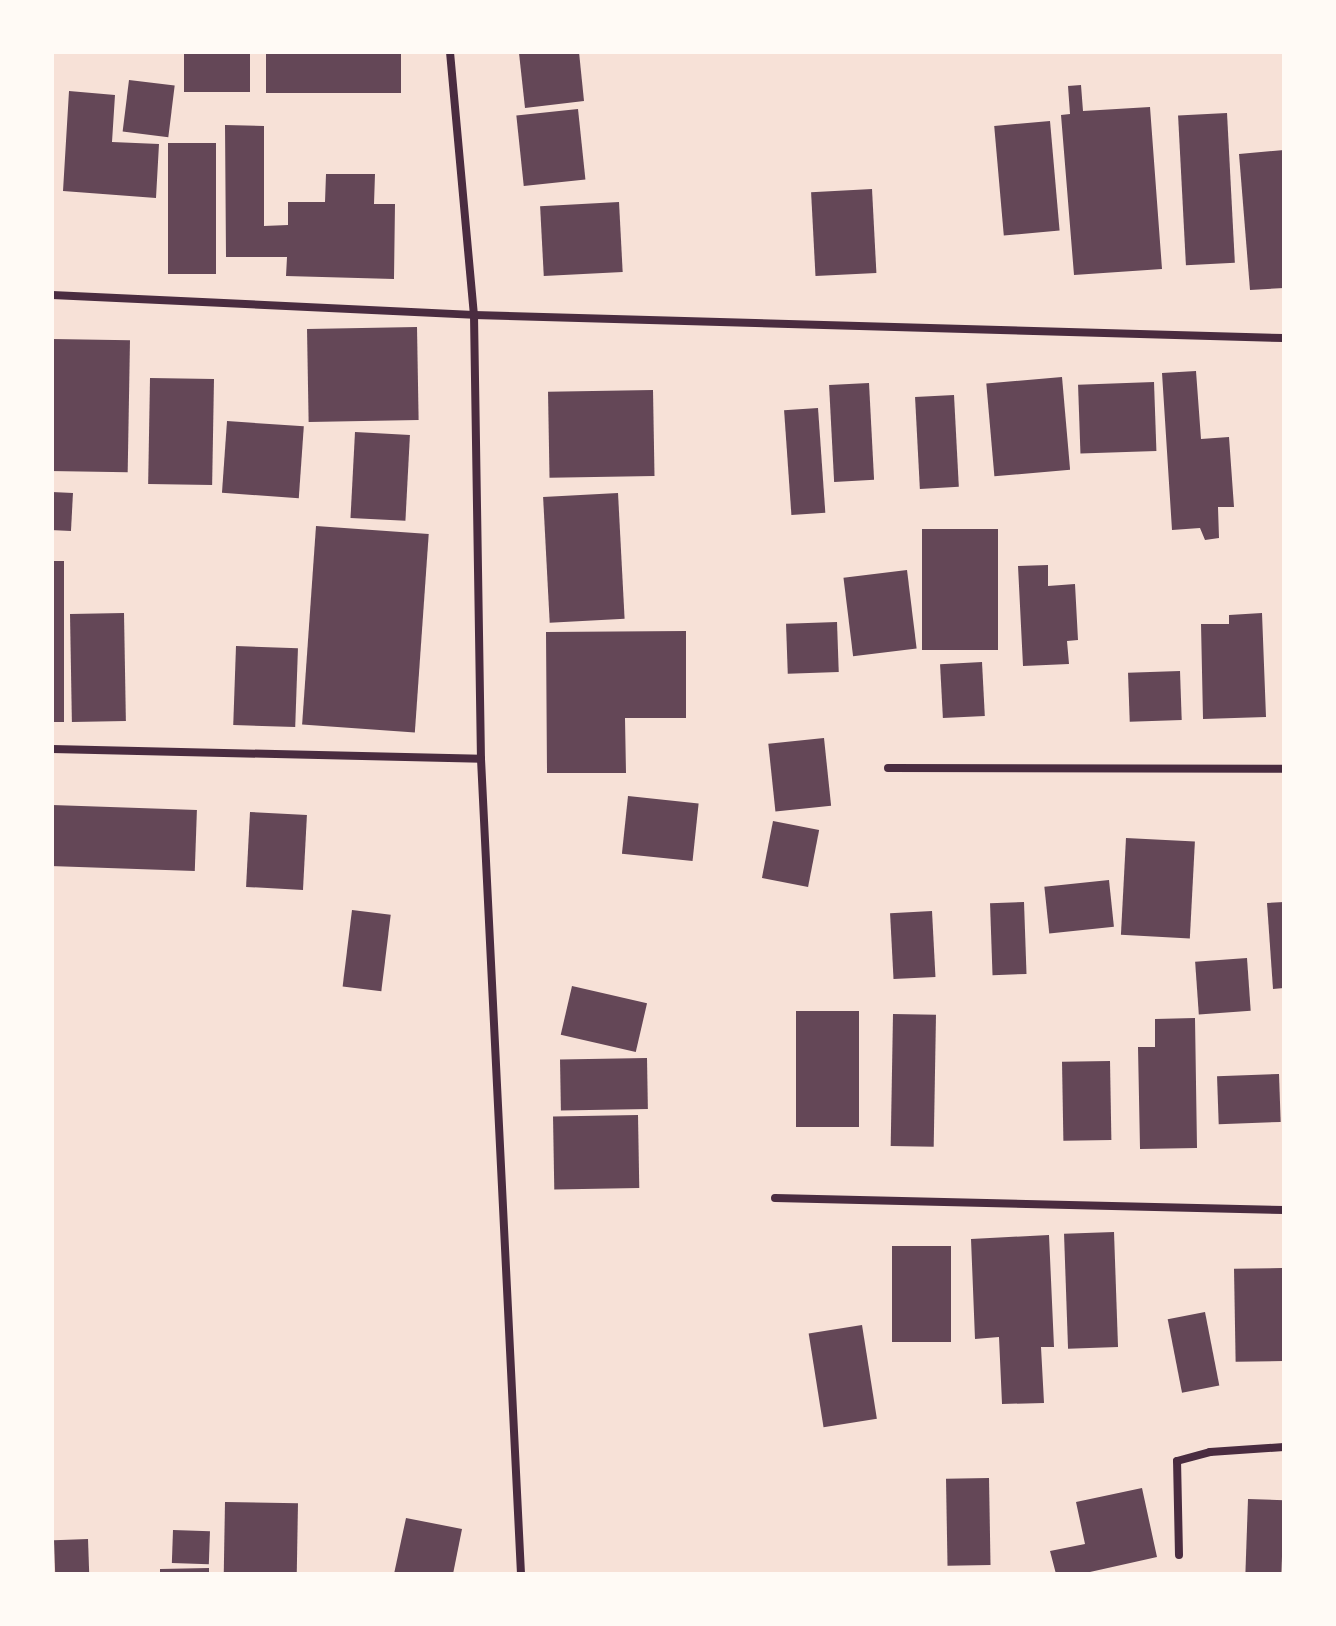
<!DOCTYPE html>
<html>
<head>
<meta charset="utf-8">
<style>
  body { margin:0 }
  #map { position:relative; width:1336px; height:1626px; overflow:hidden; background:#f7e1d7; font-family:Karla,sans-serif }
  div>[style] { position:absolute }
  .building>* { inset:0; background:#644757; transform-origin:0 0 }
  .minor>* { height:8px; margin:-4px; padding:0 4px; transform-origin:4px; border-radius:4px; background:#4a2c40 }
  span { translate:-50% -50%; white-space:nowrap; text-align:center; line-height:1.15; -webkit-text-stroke:6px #fffaf5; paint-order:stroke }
  .frame { position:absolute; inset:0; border:54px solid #fffaf5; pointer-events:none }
</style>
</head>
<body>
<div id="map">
  <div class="building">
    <i style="left:184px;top:52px;width:66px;height:40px"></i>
    <i style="left:266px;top:52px;width:135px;height:41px"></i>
    <i style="clip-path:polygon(525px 52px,579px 52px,584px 101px,525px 108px,519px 53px)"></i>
    <i style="left:129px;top:80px;width:46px;height:52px;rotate:7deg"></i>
    <i style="clip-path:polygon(1081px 85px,1083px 111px,1150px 107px,1162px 269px,1074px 275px,1061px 115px,1070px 114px,1068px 86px)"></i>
    <i style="clip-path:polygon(69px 91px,115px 95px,112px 142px,159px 144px,156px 198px,63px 191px)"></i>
    <i style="left:578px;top:109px;width:71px;height:62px;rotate:84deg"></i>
    <i style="left:1227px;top:113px;width:150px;height:49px;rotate:87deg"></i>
    <i style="left:1050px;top:121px;width:110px;height:56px;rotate:85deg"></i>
    <i style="clip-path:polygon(225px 125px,264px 126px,264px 226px,288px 225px,288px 202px,325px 202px,326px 174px,375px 174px,374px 204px,395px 204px,394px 279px,286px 276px,287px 257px,226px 257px)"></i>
    <i style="left:168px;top:143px;width:48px;height:131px"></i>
    <i style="clip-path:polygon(1284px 150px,1284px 288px,1250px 290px,1239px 154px)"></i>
    <i style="left:872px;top:189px;width:84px;height:61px;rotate:87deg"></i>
    <i style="left:619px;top:202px;width:70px;height:79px;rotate:87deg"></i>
    <i style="left:417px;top:327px;width:93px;height:110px;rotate:89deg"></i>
    <i style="left:52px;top:339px;width:78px;height:132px;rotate:1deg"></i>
    <i style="clip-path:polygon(1196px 371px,1201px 439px,1229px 437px,1234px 507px,1218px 507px,1219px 538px,1205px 540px,1200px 528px,1172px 530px,1162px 373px)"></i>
    <i style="left:1062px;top:377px;width:93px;height:76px;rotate:85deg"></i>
    <i style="left:150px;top:378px;width:64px;height:106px;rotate:1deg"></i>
    <i style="left:1154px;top:382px;width:69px;height:76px;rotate:88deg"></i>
    <i style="left:869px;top:383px;width:97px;height:40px;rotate:87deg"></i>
    <i style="left:653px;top:390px;width:86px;height:105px;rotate:89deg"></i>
    <i style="left:954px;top:395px;width:92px;height:39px;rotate:87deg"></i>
    <i style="left:818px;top:408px;width:105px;height:34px;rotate:86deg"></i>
    <i style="left:227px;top:421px;width:77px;height:72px;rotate:4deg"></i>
    <i style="left:355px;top:432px;width:55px;height:86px;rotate:3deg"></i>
    <i style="left:52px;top:492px;width:21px;height:38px;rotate:3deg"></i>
    <i style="left:618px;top:493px;width:126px;height:75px;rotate:87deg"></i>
    <i style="left:316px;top:526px;width:113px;height:199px;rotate:4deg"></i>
    <i style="left:922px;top:529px;width:76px;height:121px"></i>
    <i style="left:52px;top:561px;width:12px;height:161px"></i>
    <i style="clip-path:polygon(1048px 565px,1048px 586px,1075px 584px,1078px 640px,1067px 641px,1069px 664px,1023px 666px,1018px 566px)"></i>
    <i style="left:907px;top:570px;width:79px;height:64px;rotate:83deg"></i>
    <i style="left:124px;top:613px;width:108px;height:54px;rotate:89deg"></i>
    <i style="clip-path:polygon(1262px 613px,1266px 717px,1203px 719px,1201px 624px,1229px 624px,1229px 615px)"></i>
    <i style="left:837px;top:622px;width:50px;height:51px;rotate:88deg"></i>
    <i style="clip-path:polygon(686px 631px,686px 718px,625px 718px,626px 773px,547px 773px,546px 632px)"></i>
    <i style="left:236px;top:646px;width:62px;height:79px;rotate:2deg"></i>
    <i style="left:982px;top:662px;width:54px;height:42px;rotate:87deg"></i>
    <i style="left:1180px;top:671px;width:49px;height:52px;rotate:88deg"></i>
    <i style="left:824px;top:738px;width:68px;height:56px;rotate:84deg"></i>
    <i style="left:628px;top:796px;width:71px;height:58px;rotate:6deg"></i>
    <i style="left:52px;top:805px;width:145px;height:61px;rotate:2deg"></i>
    <i style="left:250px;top:812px;width:57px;height:75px;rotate:3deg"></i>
    <i style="left:773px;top:821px;width:47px;height:58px;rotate:11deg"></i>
    <i style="left:1126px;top:838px;width:69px;height:97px;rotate:3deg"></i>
    <i style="left:1109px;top:880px;width:47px;height:65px;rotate:84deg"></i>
    <i style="left:1024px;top:902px;width:72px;height:34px;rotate:88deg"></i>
    <i style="clip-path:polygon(1284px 902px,1284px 988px,1273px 989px,1267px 903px)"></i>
    <i style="left:352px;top:910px;width:39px;height:77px;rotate:7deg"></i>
    <i style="left:932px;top:911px;width:66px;height:42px;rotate:87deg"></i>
    <i style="left:1247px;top:958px;width:53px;height:52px;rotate:86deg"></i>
    <i style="left:572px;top:986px;width:77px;height:50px;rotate:13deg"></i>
    <i style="left:796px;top:1011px;width:63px;height:116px"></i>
    <i style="left:893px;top:1014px;width:43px;height:132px;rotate:1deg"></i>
    <i style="clip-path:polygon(1195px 1018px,1197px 1148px,1140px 1149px,1138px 1047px,1155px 1047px,1155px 1019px)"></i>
    <i style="left:647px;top:1058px;width:51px;height:87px;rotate:89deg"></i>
    <i style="left:1110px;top:1061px;width:79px;height:48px;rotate:89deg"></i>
    <i style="left:1279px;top:1074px;width:48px;height:62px;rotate:88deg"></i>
    <i style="left:638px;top:1115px;width:73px;height:85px;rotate:89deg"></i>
    <i style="left:1114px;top:1232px;width:115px;height:50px;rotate:88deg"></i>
    <i style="clip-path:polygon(1049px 1235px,1054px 1347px,1041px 1347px,1044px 1403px,1002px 1404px,999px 1337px,975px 1339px,971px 1239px)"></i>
    <i style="left:951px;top:1246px;width:96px;height:59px;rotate:90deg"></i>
    <i style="left:1282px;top:1268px;width:93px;height:48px;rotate:89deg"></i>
    <i style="left:1205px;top:1312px;width:75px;height:38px;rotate:79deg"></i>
    <i style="left:862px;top:1325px;width:95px;height:54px;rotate:81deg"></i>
    <i style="left:989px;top:1478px;width:87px;height:43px;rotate:89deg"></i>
    <i style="clip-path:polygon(1142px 1488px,1157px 1557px,1081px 1574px,1056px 1574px,1050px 1551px,1085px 1544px,1076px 1502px)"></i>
    <i style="left:1248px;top:1499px;width:36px;height:74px;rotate:2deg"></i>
    <i style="left:225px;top:1502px;width:73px;height:72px;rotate:1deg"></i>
    <i style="clip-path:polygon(406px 1518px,462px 1529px,453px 1574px,394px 1574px)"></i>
    <i style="left:173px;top:1530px;width:37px;height:33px;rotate:2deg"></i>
    <i style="left:88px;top:1539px;width:35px;height:34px;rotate:88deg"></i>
    <i style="clip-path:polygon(209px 1568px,209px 1574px,160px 1574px,160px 1569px)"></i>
  </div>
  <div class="minor">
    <i style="left:450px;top:52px;width:264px;rotate:84.8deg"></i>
    <i style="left:474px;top:315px;width:444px;rotate:89.1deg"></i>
    <i style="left:481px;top:759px;width:816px;rotate:87.19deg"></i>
    <i style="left:52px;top:295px;width:422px;rotate:2.7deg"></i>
    <i style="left:474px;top:315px;width:810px;rotate:1.63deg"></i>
    <i style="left:52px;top:749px;width:429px;rotate:1.3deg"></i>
    <i style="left:888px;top:768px;width:396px;rotate:0.1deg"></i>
    <i style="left:775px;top:1198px;width:509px;rotate:1.35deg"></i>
    <i style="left:1179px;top:1555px;width:94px;rotate:-91.2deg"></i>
    <i style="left:1177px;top:1461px;width:34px;rotate:-15deg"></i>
    <i style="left:1210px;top:1452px;width:74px;rotate:-3.9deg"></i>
  </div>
  <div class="frame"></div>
</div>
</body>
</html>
